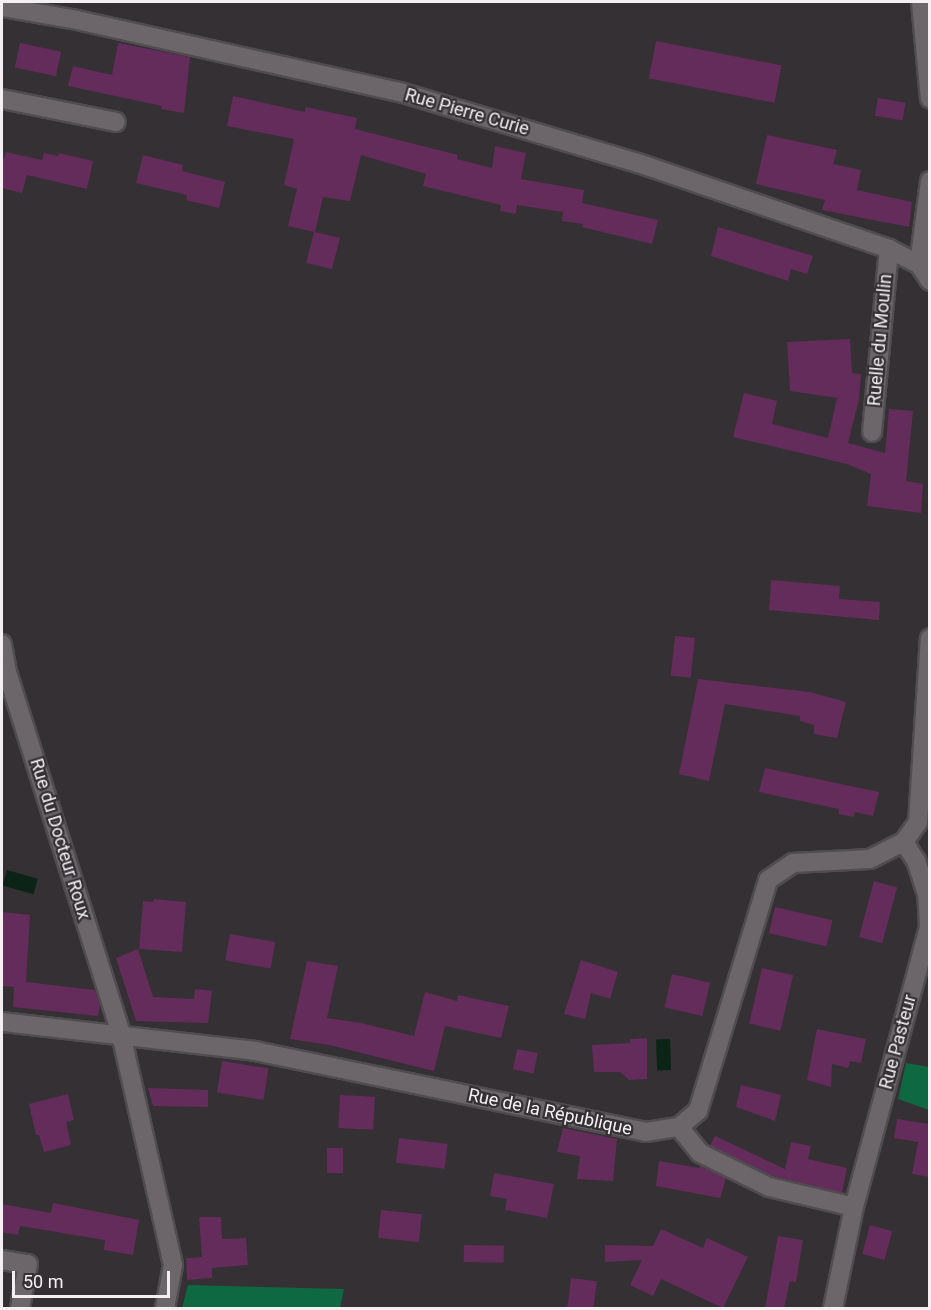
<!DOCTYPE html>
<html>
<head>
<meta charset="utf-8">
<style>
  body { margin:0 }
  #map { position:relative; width:931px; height:1310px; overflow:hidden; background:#353034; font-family:Roboto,sans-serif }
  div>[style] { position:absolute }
  .forest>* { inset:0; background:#0e6841 }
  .water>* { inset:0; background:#0b2417; transform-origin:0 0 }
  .building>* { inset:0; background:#632c5a; transform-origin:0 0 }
  .roads { filter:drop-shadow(2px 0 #504c4f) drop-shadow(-2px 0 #504c4f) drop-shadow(0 2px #504c4f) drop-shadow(0 -2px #504c4f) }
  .minor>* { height:18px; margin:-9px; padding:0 9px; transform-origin:9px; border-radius:9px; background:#6c666a }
  .tertiary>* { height:18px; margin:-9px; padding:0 9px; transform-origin:9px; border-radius:9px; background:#6c666a }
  span { translate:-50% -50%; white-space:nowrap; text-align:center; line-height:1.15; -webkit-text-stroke:4.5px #353034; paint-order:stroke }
  .street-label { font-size:18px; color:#f3eff2 }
  .frame { position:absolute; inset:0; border:3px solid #f3eff2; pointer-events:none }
  .scale { position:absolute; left:12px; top:1271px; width:158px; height:27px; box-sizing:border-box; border:3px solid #f3eff2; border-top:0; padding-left:8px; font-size:18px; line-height:21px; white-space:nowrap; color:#f3eff2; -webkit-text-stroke:4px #353034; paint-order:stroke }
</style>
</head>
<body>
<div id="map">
  <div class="forest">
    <i style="clip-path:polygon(906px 1063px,929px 1067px,929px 1110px,898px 1099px)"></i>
    <i style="clip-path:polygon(188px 1285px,344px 1289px,340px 1308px,182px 1308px)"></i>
  </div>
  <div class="water">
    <i style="left:7px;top:870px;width:32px;height:16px;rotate:16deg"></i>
    <i style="left:670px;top:1039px;width:31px;height:14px;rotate:88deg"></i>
  </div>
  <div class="building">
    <i style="left:656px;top:41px;width:128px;height:38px;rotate:11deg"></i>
    <i style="left:20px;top:43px;width:42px;height:25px;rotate:12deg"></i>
    <i style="clip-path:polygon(118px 43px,190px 57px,184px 113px,161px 109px,162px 106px,68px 86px,73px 66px,112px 75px)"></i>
    <i style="clip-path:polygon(233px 96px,305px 112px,306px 107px,357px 118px,355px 129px,458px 155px,457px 159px,492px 168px,495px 146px,526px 153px,521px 179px,584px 190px,582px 203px,658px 220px,652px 244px,582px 227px,583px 224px,562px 221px,563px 212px,517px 205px,516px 214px,500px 211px,501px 205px,423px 186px,426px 174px,361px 155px,350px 201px,323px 197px,315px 232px,340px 238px,332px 269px,306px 263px,314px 232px,288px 226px,297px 189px,284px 185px,294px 139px,227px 126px)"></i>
    <i style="left:878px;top:98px;width:28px;height:18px;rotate:10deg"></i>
    <i style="clip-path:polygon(767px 135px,837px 150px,833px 164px,861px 170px,857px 190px,912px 202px,909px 227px,822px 210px,825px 200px,756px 184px)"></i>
    <i style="clip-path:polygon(6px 152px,42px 160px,44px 153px,58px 156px,59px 153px,93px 161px,87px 189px,27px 175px,22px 193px,2px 188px,2px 157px,4px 158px)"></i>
    <i style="clip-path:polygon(143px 155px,183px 165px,182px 171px,225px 182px,219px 208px,186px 200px,187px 195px,136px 183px)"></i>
    <i style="clip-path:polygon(718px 227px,813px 256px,807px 274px,791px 269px,788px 281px,711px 256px)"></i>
    <i style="clip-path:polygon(850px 339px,852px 373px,861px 374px,859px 399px,848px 443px,885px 453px,889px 409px,913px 411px,906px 481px,923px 484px,921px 513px,867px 506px,871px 474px,847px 464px,733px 437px,744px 393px,777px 401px,772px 424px,828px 438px,837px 398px,790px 391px,787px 342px)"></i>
    <i style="clip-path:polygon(771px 580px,840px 586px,839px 599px,880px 602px,879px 620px,769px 610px)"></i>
    <i style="left:675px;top:636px;width:20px;height:40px;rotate:6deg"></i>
    <i style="clip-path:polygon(698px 679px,810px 692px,846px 702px,837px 738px,814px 734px,814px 725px,800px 721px,800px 716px,725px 704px,709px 781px,679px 774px)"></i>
    <i style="clip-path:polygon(765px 768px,879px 792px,873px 816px,855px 812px,854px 817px,838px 814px,839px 809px,759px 792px)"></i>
    <i style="left:874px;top:881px;width:24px;height:58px;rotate:15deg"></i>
    <i style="clip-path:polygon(154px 899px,186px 902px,182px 952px,139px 949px,143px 901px,153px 902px)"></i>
    <i style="left:775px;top:907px;width:59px;height:27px;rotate:13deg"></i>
    <i style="clip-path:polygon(2px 912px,30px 915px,26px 982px,95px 990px,100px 1004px,98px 1016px,13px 1007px,14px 987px,2px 986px)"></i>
    <i style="left:230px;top:934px;width:46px;height:27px;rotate:10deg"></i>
    <i style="clip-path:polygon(138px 949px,153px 997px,194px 999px,195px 989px,212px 991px,208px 1023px,136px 1021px,116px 958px)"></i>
    <i style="clip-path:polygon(581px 960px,618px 972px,610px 999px,591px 993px,585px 1019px,564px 1014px)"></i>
    <i style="clip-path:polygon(307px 961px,338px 966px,327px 1018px,361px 1023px,414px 1036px,425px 992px,457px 1001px,458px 995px,509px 1006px,501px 1038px,445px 1026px,434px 1071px,329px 1045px,290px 1039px)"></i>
    <i style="left:762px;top:968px;width:32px;height:57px;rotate:13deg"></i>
    <i style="left:672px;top:974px;width:39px;height:34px;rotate:13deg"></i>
    <i style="clip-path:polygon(817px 1029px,866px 1039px,861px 1063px,850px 1061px,848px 1068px,832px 1064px,831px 1087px,807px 1080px)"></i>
    <i style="clip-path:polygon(647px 1038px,647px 1079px,629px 1080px,620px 1072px,594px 1072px,592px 1045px,630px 1043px,630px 1039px)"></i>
    <i style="left:517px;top:1049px;width:21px;height:21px;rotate:11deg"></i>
    <i style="left:222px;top:1061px;width:47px;height:32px;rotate:9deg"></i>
    <i style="clip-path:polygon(741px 1085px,781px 1095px,775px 1121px,736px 1107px)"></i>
    <i style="clip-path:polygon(148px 1088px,208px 1090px,208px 1107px,153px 1106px)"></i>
    <i style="clip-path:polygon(68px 1094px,74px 1120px,66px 1122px,71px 1145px,44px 1152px,39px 1135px,36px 1135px,29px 1104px)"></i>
    <i style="left:340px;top:1095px;width:35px;height:33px;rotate:3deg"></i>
    <i style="clip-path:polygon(897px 1119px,930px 1124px,930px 1177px,912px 1174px,918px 1142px,894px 1138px)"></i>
    <i style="clip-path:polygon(563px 1128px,617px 1139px,613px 1181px,577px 1179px,580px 1156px,557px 1152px)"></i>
    <i style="clip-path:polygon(715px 1136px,785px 1169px,791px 1142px,811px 1146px,808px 1159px,847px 1168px,842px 1193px,773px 1176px,710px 1146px)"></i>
    <i style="left:399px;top:1138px;width:49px;height:25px;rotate:7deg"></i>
    <i style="left:327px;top:1148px;width:16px;height:25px"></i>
    <i style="clip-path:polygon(659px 1161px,699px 1168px,700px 1166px,726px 1178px,720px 1198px,656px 1186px)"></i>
    <i style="clip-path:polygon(494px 1173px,554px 1184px,547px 1218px,505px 1210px,507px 1199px,490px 1196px)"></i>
    <i style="clip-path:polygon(53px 1203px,139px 1220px,133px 1255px,104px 1250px,105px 1240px,20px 1226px,18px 1235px,2px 1232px,2px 1204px,51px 1213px)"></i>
    <i style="left:381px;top:1210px;width:41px;height:28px;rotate:6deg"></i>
    <i style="clip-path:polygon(199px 1217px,221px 1217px,222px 1239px,246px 1238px,248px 1265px,212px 1268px,212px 1278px,187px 1280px,186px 1258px,202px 1257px)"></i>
    <i style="left:870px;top:1225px;width:23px;height:30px;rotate:15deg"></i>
    <i style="clip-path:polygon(661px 1229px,703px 1248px,707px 1238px,748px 1257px,723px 1308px,661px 1279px,653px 1296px,630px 1285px,642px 1260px,605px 1262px,605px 1245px,653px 1246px)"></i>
    <i style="clip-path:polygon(778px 1236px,803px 1240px,796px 1282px,790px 1281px,784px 1308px,765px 1308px)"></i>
    <i style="left:464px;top:1245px;width:40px;height:17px;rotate:1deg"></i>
    <i style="left:571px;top:1278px;width:26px;height:30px;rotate:7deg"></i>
  </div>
  <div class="roads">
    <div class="minor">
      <i style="left:921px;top:2px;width:97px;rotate:84.7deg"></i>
      <i style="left:2px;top:7px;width:76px;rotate:9.8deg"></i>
      <i style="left:77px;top:20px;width:334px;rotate:12.6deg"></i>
      <i style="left:403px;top:93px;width:245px;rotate:16.6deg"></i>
      <i style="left:638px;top:163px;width:265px;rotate:18.9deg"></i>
      <i style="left:889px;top:249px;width:34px;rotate:27deg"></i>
      <i style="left:2px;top:99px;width:116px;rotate:11.4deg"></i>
      <i style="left:930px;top:181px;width:84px;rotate:97.5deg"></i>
      <i style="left:919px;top:264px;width:20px;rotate:57deg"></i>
      <i style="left:872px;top:432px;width:184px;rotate:-84.7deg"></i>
      <i style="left:2px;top:644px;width:28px;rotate:80deg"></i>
      <i style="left:7px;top:672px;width:380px;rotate:72.5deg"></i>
      <i style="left:121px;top:1034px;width:237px;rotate:77.3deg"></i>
      <i style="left:173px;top:1265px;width:44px;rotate:100.5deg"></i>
      <i style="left:679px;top:1127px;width:33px;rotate:51deg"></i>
      <i style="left:700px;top:1153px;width:77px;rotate:26.2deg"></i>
      <i style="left:769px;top:1187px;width:87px;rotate:13.2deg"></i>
      <i style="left:2px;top:1260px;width:26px;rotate:9deg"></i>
      <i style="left:28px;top:1264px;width:45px;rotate:100.3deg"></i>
      <i style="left:833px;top:1308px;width:103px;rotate:-78.3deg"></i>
      <i style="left:854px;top:1207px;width:290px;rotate:-75deg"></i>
      <i style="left:929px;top:927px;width:33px;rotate:-93deg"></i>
      <i style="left:927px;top:894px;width:35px;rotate:-108deg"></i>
      <i style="left:916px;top:861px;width:22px;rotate:-122deg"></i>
    </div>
    <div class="tertiary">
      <i style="left:2px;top:1022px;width:255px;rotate:6.5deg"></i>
      <i style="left:255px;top:1051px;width:399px;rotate:11.7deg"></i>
      <i style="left:646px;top:1132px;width:33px;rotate:-9deg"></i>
      <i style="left:679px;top:1127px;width:25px;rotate:-40deg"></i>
      <i style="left:698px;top:1111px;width:241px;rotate:-73.1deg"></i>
      <i style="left:768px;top:880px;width:30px;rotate:-34deg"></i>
      <i style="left:793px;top:863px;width:77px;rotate:-3deg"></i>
      <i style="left:870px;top:859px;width:38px;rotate:-27deg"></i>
      <i style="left:904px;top:842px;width:24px;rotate:-55deg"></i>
      <i style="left:918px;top:822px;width:184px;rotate:-86.3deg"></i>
    </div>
  </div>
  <div class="street-label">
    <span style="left:467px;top:112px;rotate:16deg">Rue Pierre Curie</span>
    <span style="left:880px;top:340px;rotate:-85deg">Ruelle du Moulin</span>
    <span style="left:60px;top:839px;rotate:73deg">Rue du Docteur Roux</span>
    <span style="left:898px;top:1042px;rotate:-75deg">Rue Pasteur</span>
    <span style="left:550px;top:1112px;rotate:12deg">Rue de la République</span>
  </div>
  <div class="frame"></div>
  <div class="scale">50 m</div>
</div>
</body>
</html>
